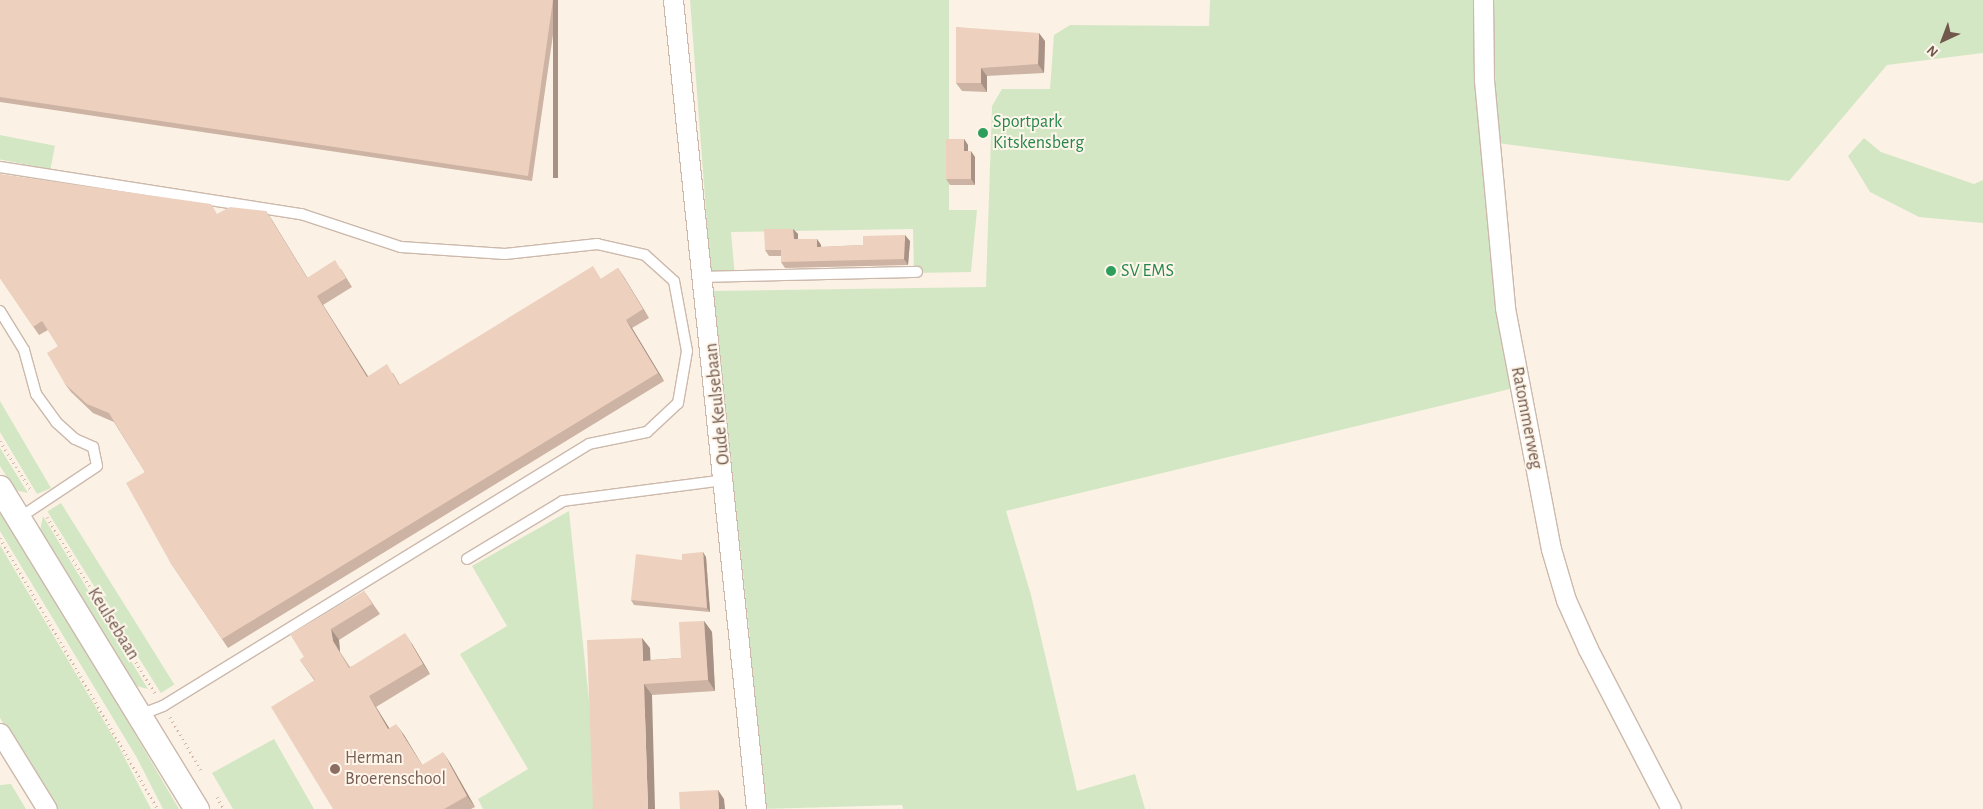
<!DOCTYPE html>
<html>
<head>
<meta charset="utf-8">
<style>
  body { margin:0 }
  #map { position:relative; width:1983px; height:809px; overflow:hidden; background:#fbf2e5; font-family:"Alegreya Sans",sans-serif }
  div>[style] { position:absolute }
  .green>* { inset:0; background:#d4e7c4; transform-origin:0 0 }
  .path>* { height:3px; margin-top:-1.5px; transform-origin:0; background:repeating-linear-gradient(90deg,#d3b4a2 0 1px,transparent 0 5px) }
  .roads { filter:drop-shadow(1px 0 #ccb9ac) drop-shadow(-1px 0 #ccb9ac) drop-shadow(0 1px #ccb9ac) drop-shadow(0 -1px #ccb9ac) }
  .service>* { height:10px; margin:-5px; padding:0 5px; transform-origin:5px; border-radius:5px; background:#fff }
  .minor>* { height:19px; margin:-9.5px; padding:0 9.5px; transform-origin:9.5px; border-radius:9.5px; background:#fff }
  .tertiary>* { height:24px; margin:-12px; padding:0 12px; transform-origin:12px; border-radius:12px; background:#fff }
  .wall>* { inset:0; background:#cdb3a3 }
  .shaded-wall>* { inset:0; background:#a79285; transform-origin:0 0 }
  .building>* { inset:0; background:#eed0be; transform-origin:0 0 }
  .dots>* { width:14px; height:14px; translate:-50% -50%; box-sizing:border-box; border:2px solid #fef6eb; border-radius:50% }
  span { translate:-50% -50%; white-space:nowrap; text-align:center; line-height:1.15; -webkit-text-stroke:4px #fef6eb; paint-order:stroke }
  .leisure-label { font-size:18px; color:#27864d }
  .left { translate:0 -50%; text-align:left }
  .street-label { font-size:18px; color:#72584c }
  .education-label { font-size:18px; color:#785e54 }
  .north { position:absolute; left:1918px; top:15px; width:50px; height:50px; -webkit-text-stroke:4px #fef6eb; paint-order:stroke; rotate:223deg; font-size:14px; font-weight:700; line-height:20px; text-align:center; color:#72584c }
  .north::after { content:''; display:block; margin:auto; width:18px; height:22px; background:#72584c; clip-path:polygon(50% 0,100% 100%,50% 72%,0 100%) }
</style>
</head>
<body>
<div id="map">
  <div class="green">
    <i style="clip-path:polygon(690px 0,949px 0,949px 210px,977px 210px,971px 272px,914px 273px,913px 229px,731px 232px,735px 276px,711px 277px)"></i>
    <i style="clip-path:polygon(1210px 0,1474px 0,1475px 85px,1497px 319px,1510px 389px,1006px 511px,1031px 595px,1077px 791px,1135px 774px,1145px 809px,903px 809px,902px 805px,762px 809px,749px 630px,713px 291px,986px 287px,992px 106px,1002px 89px,1050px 89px,1054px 35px,1070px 25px,1209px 26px)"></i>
    <i style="clip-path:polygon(1493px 0,1983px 0,1983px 53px,1887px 65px,1789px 181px,1497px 143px)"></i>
    <i style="left:0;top:135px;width:56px;height:24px;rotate:11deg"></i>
    <i style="clip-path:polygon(1864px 138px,1881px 152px,1974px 184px,1983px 180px,1983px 223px,1919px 217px,1870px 192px,1848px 156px)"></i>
    <i style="clip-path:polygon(0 401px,51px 488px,37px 494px,0 432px)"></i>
    <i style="clip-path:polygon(0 448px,28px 493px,15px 490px,0 466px)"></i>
    <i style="left:61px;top:503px;width:214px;height:16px;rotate:58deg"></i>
    <i style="clip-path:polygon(569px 511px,595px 757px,594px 809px,483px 809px,478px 799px,528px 769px,460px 654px,507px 626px,472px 566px)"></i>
    <i style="clip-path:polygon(0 512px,131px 727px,179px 809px,163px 809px,137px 758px,0 531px)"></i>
    <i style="clip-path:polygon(43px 516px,148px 689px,136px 686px,40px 531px)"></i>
    <i style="clip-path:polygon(0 545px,118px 745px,151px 809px,56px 809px,0 718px)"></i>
    <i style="clip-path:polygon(274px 739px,314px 809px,233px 809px,212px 773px)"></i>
    <i style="clip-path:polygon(11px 784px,26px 809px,0 809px,0 785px)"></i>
  </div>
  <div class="path">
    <i style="left:0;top:441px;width:60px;rotate:57.9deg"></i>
    <i style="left:47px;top:517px;width:209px;rotate:58.5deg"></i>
    <i style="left:0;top:538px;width:314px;rotate:59.8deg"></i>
    <i style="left:170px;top:717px;width:61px;rotate:59.7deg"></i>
    <i style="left:217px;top:797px;width:14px;rotate:60deg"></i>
  </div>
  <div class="roads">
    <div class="service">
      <i style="left:0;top:167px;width:305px;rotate:8.9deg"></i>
      <i style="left:301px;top:214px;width:105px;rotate:18.3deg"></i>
      <i style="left:401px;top:247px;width:104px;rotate:3.9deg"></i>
      <i style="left:505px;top:254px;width:93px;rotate:-6.2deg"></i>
      <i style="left:597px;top:244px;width:49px;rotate:12.9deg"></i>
      <i style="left:645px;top:255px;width:39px;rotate:42deg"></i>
      <i style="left:674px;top:281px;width:71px;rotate:79.5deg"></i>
      <i style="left:687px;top:351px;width:53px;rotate:99.8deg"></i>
      <i style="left:678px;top:403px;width:42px;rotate:136.9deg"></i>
      <i style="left:647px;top:432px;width:59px;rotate:168.3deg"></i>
      <i style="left:589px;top:444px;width:500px;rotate:148.41deg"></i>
      <i style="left:163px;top:706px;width:25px;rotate:159deg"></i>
      <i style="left:705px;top:277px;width:212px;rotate:-1.4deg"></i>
      <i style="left:0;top:311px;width:46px;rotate:58.4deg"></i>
      <i style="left:24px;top:350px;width:46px;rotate:74.7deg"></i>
      <i style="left:36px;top:394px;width:34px;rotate:54deg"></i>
      <i style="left:56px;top:422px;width:25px;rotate:42deg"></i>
      <i style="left:75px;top:439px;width:20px;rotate:24deg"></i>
      <i style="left:93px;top:447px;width:19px;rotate:78deg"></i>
      <i style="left:97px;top:466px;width:94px;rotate:146.3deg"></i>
      <i style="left:467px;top:559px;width:112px;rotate:-31.1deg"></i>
      <i style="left:563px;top:501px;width:163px;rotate:-7.4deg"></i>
    </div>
    <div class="minor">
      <i style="left:673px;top:0;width:813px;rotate:84.14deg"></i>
      <i style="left:1483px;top:0;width:80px;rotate:89.3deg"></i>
      <i style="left:1484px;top:80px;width:229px;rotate:84.7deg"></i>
      <i style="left:1505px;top:308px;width:245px;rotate:79.2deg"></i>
      <i style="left:1551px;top:549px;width:53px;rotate:73.6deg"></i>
      <i style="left:1566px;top:600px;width:54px;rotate:65.8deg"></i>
      <i style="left:1588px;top:649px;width:180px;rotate:62.6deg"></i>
      <i style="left:0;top:733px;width:89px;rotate:58.3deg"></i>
    </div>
    <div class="tertiary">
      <i style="left:0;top:488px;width:377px;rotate:58.5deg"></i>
    </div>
  </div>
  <div class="wall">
    <i style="clip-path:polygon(0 0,558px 0,532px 181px,0 102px)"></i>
    <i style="clip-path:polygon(956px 27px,1045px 41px,1044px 73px,987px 76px,987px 92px,962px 91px,956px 83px)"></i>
    <i style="clip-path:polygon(964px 139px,968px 145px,968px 151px,975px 157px,975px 185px,950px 185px,946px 179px)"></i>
    <i style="clip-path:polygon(266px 211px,307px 278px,341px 269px,352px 287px,323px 305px,368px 376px,393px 373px,400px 385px,601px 279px,618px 268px,649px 318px,632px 328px,664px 381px,228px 648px,170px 562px,145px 472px,114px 422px,93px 413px,71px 392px,65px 384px,58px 346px,48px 330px,39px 335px,0 278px,218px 214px)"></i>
    <i style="clip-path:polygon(793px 229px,798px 234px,798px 239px,817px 239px,821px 245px,821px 247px,863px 245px,910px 241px,908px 265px,785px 268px,781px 262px,781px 256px,769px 256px,765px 250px)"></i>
    <i style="clip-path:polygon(706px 557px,710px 612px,634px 605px,631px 600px,682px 560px)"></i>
    <i style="clip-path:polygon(364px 591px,380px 614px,339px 640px,340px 652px,350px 667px,412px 644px,430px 674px,376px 707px,389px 728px,404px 735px,422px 765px,450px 763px,475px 807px,471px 809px,333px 809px,314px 680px,300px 660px,304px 657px)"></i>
    <i style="clip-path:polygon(704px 621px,712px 632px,715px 691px,652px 695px,593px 809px,650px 648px,650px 660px,681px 658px)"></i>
  </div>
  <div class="shaded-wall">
    <i style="left:553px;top:0;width:5px;height:178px"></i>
    <i style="clip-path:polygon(1039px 33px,1045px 41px,1044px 73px,1038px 64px)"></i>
    <i style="clip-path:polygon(981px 68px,987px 76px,987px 92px,981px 83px)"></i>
    <i style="clip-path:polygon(964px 139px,968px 145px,968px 157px,964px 151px)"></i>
    <i style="clip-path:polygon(971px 151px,975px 157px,975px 185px,971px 179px)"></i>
    <i style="clip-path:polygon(266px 211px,272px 220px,313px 287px,307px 278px)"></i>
    <i style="clip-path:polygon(793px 229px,798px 234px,798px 245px,794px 239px)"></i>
    <i style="clip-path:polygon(905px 235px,910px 241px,908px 265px,904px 259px)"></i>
    <i style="clip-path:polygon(817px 239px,821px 245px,822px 253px,817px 247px)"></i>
    <i style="clip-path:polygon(618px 268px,624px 277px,649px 318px,643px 309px)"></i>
    <i style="clip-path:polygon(317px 296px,323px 305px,373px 385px,367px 377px)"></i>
    <i style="clip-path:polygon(626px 320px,632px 328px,664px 381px,658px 373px)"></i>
    <i style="clip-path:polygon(703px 552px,706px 557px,710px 612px,707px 608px)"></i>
    <i style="clip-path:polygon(704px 621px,712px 632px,715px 691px,708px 680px)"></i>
    <i style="clip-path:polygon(331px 629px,339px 640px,340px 652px,356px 678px,333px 641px)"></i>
    <i style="clip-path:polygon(405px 633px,412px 644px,430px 674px,423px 664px)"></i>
    <i style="clip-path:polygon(642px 638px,650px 648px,651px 672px,643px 661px)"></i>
    <i style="clip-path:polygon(644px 684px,652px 695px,655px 809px,648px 809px)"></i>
    <i style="clip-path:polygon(369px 696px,376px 707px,396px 739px,388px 729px)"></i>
    <i style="clip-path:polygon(396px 724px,404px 735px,429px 776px,422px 765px)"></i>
    <i style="clip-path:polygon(443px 752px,450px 763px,475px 807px,467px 796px)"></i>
    <i style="clip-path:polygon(718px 790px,724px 799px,725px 809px,719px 809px)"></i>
  </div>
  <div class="building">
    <i style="clip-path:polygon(0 0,553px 0,528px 176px,0 97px)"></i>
    <i style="clip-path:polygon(956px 27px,1039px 33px,1038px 64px,981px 68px,981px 83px,956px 83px)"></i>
    <i style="clip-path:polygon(946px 139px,964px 139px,964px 151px,971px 151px,971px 179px,946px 179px)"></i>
    <i style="clip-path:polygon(0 174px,211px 204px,217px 214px,230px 207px,266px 211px,307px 278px,335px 260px,346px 278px,317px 296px,367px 377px,387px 364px,399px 385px,593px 266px,601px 279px,618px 268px,643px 309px,626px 320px,658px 373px,222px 639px,170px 562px,126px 483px,145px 472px,109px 413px,87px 404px,65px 384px,47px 353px,58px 346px,42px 321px,33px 327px,0 278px)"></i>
    <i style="clip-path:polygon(764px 229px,793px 229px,794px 239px,817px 239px,817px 247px,863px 245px,863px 236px,905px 235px,904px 259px,781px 262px,781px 250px,765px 250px)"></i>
    <i style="clip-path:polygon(703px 552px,707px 608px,631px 600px,636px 554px,682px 560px,682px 554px)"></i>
    <i style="clip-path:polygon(364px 591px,372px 604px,331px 629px,333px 641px,349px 668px,405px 633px,423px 664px,369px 696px,388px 729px,396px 724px,422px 765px,443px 752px,467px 796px,444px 809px,333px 809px,271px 707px,315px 680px,300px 660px,304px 657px,290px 634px)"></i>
    <i style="clip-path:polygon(704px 621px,708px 680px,644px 684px,648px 809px,593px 809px,587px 640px,642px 638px,643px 661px,681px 658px,679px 622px)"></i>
    <i style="left:718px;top:790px;width:19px;height:39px;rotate:87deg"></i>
  </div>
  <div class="dots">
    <i style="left:983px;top:133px;background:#2e9e5b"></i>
    <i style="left:1111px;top:271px;background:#2e9e5b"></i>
    <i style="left:335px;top:769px;background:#8d6e63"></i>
  </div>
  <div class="leisure-label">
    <span class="left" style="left:993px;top:133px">Sportpark<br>Kitskensberg</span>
    <span class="left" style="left:1121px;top:271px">SV EMS</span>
  </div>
  <div class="street-label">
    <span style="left:718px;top:404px;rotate:-96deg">Oude Keulsebaan</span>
    <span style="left:1526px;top:418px;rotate:79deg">Ratommerweg</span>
    <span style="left:113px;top:624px;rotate:58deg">Keulsebaan</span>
  </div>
  <div class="education-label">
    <span class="left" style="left:345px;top:769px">Herman<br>Broerenschool</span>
  </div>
  <div class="north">N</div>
</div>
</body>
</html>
